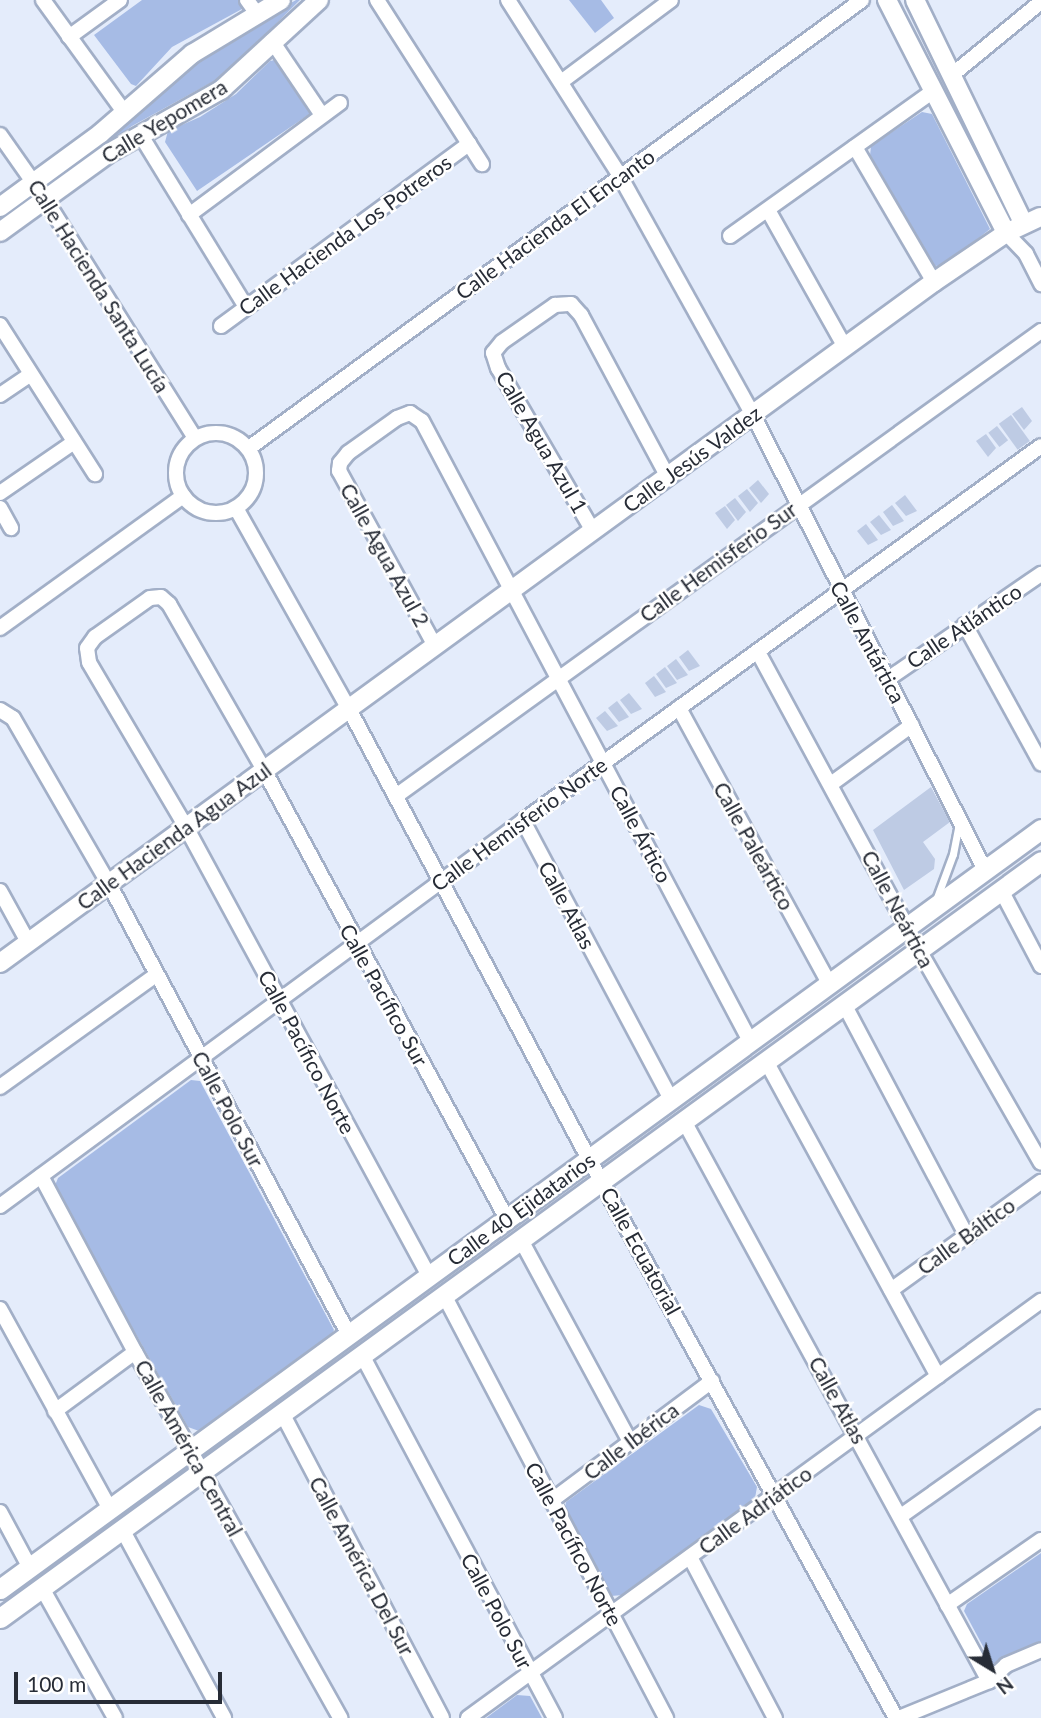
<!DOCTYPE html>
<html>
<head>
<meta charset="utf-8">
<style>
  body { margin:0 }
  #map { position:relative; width:1041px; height:1718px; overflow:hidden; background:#e4ecfb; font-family:Lato,sans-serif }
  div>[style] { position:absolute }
  .green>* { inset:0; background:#a6bbe5 }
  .building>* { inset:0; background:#becbe4; transform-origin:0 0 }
  .roads { filter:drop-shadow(2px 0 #a2afc7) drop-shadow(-2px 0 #a2afc7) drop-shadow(0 2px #a2afc7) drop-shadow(0 -2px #a2afc7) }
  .service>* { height:7px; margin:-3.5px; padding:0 3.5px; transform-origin:3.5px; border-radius:3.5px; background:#fff }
  .minor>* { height:14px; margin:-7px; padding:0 7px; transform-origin:7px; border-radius:7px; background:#fff }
  .minor>.ring { margin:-7px; padding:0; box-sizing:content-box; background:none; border:14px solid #fff; border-radius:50% }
  .tertiary>* { height:18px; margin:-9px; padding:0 9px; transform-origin:9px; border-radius:9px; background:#fff }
  .secondary>* { height:19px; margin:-9.5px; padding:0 9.5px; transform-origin:9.5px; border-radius:9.5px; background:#fff }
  span { translate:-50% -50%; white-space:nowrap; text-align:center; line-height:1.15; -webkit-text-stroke:5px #fff; paint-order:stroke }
  .street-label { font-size:21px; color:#272c36 }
  .north { position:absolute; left:957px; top:1634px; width:70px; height:70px; -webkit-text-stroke:5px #fff; paint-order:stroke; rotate:142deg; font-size:19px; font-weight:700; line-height:28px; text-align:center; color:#272c36 }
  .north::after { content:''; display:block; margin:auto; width:24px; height:32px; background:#272c36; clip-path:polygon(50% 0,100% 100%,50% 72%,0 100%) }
  .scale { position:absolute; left:14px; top:1672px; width:208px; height:32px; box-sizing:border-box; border:4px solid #272c36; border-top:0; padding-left:9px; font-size:21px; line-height:24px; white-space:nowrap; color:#272c36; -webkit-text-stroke:5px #fff; paint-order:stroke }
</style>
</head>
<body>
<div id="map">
  <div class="green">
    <i style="clip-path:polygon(142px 0,241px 0,245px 5px,242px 9px,172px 47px,136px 86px,131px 84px,94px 35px)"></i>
    <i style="clip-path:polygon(296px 0,300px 0,223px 76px,132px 126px,101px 149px,156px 94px,197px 58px)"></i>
    <i style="clip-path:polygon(569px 0,601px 0,614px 18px,595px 33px)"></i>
    <i style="clip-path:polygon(279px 59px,314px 111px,197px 191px,165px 142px,168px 131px,200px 117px,236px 94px,270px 61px)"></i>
    <i style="clip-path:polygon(922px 112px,932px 114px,990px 229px,945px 265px,935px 266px,870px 156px,871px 146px)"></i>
    <i style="clip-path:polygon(191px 1080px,200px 1081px,334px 1330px,330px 1337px,199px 1431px,188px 1427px,54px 1188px,58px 1178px)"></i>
    <i style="clip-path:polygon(699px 1405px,711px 1409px,757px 1487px,755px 1498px,623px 1595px,611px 1596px,565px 1507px,566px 1502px)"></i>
    <i style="clip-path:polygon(1041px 1553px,1041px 1646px,997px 1666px,993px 1665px,964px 1611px,967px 1604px)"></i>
    <i style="clip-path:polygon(517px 1695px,530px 1696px,542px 1718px,486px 1718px)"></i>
  </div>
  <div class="building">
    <i style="clip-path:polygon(1022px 407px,1032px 421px,1024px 430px,1012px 414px)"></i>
    <i style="left:1011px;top:415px;width:32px;height:15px;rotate:54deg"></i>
    <i style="left:997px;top:426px;width:18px;height:11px;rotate:52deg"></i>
    <i style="clip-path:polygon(986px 434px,996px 448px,988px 457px,976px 441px)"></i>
    <i style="clip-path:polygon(758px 480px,769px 494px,761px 503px,749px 488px)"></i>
    <i style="clip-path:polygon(747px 489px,758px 503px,750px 512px,738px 496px)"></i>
    <i style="clip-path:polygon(905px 495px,917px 511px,906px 516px,895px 503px)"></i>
    <i style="clip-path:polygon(735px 498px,746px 512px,738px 521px,726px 505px)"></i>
    <i style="clip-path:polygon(892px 505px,904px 521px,893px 526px,883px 512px)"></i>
    <i style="clip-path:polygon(725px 506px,735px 520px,727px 529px,715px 513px)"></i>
    <i style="clip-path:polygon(879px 515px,891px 530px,881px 535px,870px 522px)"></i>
    <i style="clip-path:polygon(866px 524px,878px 540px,868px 545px,857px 531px)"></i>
    <i style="clip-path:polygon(688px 650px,700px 666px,689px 671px,679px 657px)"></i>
    <i style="clip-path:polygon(676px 659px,688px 675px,677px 680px,667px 666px)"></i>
    <i style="clip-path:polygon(665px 667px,677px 683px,666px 688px,656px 674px)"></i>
    <i style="clip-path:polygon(654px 676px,666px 692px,655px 697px,645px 683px)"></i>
    <i style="clip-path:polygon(629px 693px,642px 709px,631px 714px,620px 700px)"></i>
    <i style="clip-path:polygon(617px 701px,629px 717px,619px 722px,608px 708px)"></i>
    <i style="clip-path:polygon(605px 711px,618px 726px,607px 731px,596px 718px)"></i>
    <i style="clip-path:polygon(931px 787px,950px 822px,923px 842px,935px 859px,934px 869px,904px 890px,873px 830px)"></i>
  </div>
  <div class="roads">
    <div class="service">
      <i style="left:936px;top:900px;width:49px;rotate:-69.7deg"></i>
      <i style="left:953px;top:854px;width:31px;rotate:-79deg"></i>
    </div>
    <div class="minor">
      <i style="left:43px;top:0;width:138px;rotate:54.1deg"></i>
      <i style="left:247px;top:0;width:19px;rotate:54deg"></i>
      <i style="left:377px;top:0;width:195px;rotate:57.4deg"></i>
      <i style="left:508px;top:0;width:209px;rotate:57.5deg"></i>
      <i style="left:620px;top:176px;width:274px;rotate:60.9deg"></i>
      <i style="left:753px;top:415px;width:511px;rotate:62.98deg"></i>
      <i style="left:69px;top:37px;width:63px;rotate:-36deg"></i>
      <i style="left:272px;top:41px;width:89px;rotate:56deg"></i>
      <i style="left:952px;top:75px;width:115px;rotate:-39.4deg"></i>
      <i style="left:561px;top:82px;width:137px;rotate:-36.7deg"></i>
      <i style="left:140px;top:134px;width:203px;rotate:58.5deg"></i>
      <i style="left:0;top:135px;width:78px;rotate:54.9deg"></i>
      <i style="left:45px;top:199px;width:282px;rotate:57.9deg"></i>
      <i style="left:855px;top:147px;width:156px;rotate:59.7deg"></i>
      <i style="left:768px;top:210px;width:157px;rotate:60.7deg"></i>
      <i style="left:189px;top:215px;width:188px;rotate:-36.6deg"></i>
      <i style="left:1006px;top:233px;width:29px;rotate:46deg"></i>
      <i style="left:1026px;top:254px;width:34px;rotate:63deg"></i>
      <i style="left:730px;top:236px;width:248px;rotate:-35.5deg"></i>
      <i style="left:0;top:325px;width:177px;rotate:57.5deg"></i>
      <i style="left:221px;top:326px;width:308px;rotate:-36.3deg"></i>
      <i style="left:0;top:395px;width:37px;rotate:-34deg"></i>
      <i class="ring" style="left:176px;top:433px;width:66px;height:66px"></i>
      <i style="left:249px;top:448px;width:759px;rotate:-36.16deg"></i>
      <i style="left:0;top:493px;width:90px;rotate:-34.6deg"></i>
      <i style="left:0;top:508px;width:23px;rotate:61deg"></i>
      <i style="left:236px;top:508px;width:231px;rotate:60.7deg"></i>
      <i style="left:349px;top:709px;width:510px;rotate:61.93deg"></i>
      <i style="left:589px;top:1159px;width:638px;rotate:61.22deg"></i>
      <i style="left:593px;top:531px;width:189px;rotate:-120.2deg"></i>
      <i style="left:498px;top:368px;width:16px;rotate:-108deg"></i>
      <i style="left:493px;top:353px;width:14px;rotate:-51deg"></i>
      <i style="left:502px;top:342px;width:65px;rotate:-34.9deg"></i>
      <i style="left:555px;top:305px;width:16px;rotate:-4deg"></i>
      <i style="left:571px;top:304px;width:15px;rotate:48deg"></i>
      <i style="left:581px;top:315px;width:184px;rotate:61.8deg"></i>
      <i style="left:965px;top:625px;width:158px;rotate:61.2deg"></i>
      <i style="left:0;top:628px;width:226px;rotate:-35.8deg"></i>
      <i style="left:435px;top:646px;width:200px;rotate:-118.7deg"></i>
      <i style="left:339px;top:471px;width:8px;rotate:-83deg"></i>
      <i style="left:340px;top:463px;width:13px;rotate:-51deg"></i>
      <i style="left:348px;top:453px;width:60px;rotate:-35.5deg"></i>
      <i style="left:397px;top:418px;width:14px;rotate:-21deg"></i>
      <i style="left:410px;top:413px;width:14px;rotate:34deg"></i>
      <i style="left:422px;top:421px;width:701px;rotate:62.12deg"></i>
      <i style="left:758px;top:652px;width:339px;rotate:61.6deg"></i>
      <i style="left:919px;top:950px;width:245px;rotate:60.2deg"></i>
      <i style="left:888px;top:679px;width:186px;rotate:-34.5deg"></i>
      <i style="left:679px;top:708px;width:313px;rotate:61.4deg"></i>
      <i style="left:0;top:710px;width:15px;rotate:32deg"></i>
      <i style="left:13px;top:718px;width:192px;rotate:60deg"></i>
      <i style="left:109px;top:884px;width:511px;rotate:61.98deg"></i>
      <i style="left:831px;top:784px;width:100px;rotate:-36.1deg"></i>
      <i style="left:396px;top:796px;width:795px;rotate:-35.79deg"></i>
      <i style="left:523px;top:821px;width:315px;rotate:62deg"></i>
      <i style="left:1001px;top:890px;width:86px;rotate:62.2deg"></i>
      <i style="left:0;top:891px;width:58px;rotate:61.2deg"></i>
      <i style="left:844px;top:1004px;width:263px;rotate:62.1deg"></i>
      <i style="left:766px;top:1061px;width:359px;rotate:61.4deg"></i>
      <i style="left:0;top:1087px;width:192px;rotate:-35.7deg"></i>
      <i style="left:684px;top:1121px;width:638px;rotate:61.43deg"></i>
      <i style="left:41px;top:1176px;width:200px;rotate:61.9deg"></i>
      <i style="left:135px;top:1352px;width:420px;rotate:60.7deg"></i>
      <i style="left:0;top:1206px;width:649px;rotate:-36.36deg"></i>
      <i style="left:523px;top:821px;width:639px;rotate:-35.9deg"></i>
      <i style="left:521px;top:1240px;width:230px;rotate:61.6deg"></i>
      <i style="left:429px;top:1276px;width:511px;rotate:-118.42deg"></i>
      <i style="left:186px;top:827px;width:191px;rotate:-120.5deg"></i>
      <i style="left:89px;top:662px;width:14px;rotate:-98deg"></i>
      <i style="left:87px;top:648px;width:14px;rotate:-54deg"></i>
      <i style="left:95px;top:637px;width:67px;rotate:-35.3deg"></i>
      <i style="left:150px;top:598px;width:11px;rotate:-5deg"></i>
      <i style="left:161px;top:597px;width:11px;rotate:41deg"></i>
      <i style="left:169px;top:604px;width:191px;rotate:60.2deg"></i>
      <i style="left:264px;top:770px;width:511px;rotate:61.58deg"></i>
      <i style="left:891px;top:1290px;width:185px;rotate:-35.8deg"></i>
      <i style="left:444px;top:1295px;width:478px;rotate:62.3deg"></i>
      <i style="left:0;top:1309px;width:228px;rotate:61.2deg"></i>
      <i style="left:362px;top:1355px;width:411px;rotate:62deg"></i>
      <i style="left:55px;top:1411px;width:99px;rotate:-36.4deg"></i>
      <i style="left:282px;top:1413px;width:344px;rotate:62.3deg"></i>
      <i style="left:551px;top:1501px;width:201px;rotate:-36.7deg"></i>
      <i style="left:0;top:1512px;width:64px;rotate:61.8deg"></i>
      <i style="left:901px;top:1516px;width:171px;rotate:-35.3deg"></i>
      <i style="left:122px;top:1529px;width:215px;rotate:61.6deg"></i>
      <i style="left:690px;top:1557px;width:182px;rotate:62.2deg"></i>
      <i style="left:42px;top:1588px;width:149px;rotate:60.7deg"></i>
      <i style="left:947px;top:1605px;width:114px;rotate:-34.7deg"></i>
      <i style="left:468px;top:1718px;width:709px;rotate:-36.05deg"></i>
      <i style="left:899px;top:1718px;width:97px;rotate:-22.3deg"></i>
      <i style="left:989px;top:1681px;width:23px;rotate:-43deg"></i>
      <i style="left:1006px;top:1665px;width:38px;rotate:-23deg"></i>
    </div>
    <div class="tertiary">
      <i style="left:887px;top:0;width:262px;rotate:62.9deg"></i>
      <i style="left:915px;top:0;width:249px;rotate:64.1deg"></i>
      <i style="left:0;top:207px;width:125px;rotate:-36.2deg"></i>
      <i style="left:101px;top:133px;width:121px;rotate:-41deg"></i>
      <i style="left:192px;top:54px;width:104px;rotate:-31.2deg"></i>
      <i style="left:0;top:232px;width:135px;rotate:-35.9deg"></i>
      <i style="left:109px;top:153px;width:129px;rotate:-29.4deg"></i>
      <i style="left:221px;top:90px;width:133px;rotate:-42.6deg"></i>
      <i style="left:0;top:963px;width:1156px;rotate:-36.1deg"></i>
      <i style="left:934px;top:282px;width:87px;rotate:-34.2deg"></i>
      <i style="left:1006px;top:233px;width:38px;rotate:-25deg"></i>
    </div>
    <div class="secondary">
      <i style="left:0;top:1589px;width:1289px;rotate:-36.13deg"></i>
      <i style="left:0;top:1618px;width:1287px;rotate:-36.02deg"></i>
    </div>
  </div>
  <div class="street-label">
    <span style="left:164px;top:121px;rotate:-31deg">Calle Yepomera</span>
    <span style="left:555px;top:224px;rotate:-36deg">Calle Hacienda El Encanto</span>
    <span style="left:345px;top:235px;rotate:-36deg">Calle Hacienda Los Potreros</span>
    <span style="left:99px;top:286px;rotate:58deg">Calle Hacienda Santa Lucía</span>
    <span style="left:542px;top:442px;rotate:60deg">Calle Agua Azul 1</span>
    <span style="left:692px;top:459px;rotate:-36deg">Calle Jesús Valdez</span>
    <span style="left:385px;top:555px;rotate:61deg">Calle Agua Azul 2</span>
    <span style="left:718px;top:562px;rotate:-36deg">Calle Hemisferio Sur</span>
    <span style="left:964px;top:626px;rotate:-34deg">Calle Atlántico</span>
    <span style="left:868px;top:642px;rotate:62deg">Calle Antártica</span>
    <span style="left:519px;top:824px;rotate:-36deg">Calle Hemisferio Norte</span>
    <span style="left:641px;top:834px;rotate:62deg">Calle Ártico</span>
    <span style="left:174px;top:836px;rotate:-36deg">Calle Hacienda Agua Azul</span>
    <span style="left:754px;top:846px;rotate:61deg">Calle Paleártico</span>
    <span style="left:567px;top:905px;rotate:62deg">Calle Atlas</span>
    <span style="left:898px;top:909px;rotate:62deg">Calle Neártica</span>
    <span style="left:384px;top:995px;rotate:61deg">Calle Pacífico Sur</span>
    <span style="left:307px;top:1052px;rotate:62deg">Calle Pacífico Norte</span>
    <span style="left:228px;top:1109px;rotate:62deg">Calle Polo Sur</span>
    <span style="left:521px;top:1209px;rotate:-36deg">Calle 40 Ejidatarios</span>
    <span style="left:966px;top:1236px;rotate:-36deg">Calle Báltico</span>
    <span style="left:641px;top:1251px;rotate:61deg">Calle Ecuatorial</span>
    <span style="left:838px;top:1400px;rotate:61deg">Calle Atlas</span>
    <span style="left:631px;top:1441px;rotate:-37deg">Calle Ibérica</span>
    <span style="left:189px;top:1448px;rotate:61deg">Calle América Central</span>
    <span style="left:755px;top:1510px;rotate:-36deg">Calle Adriático</span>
    <span style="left:574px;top:1544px;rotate:62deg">Calle Pacífico Norte</span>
    <span style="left:362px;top:1566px;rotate:62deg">Calle América Del Sur</span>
    <span style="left:497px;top:1611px;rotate:62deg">Calle Polo Sur</span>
  </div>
  <div class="north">N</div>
  <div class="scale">100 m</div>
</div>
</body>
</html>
